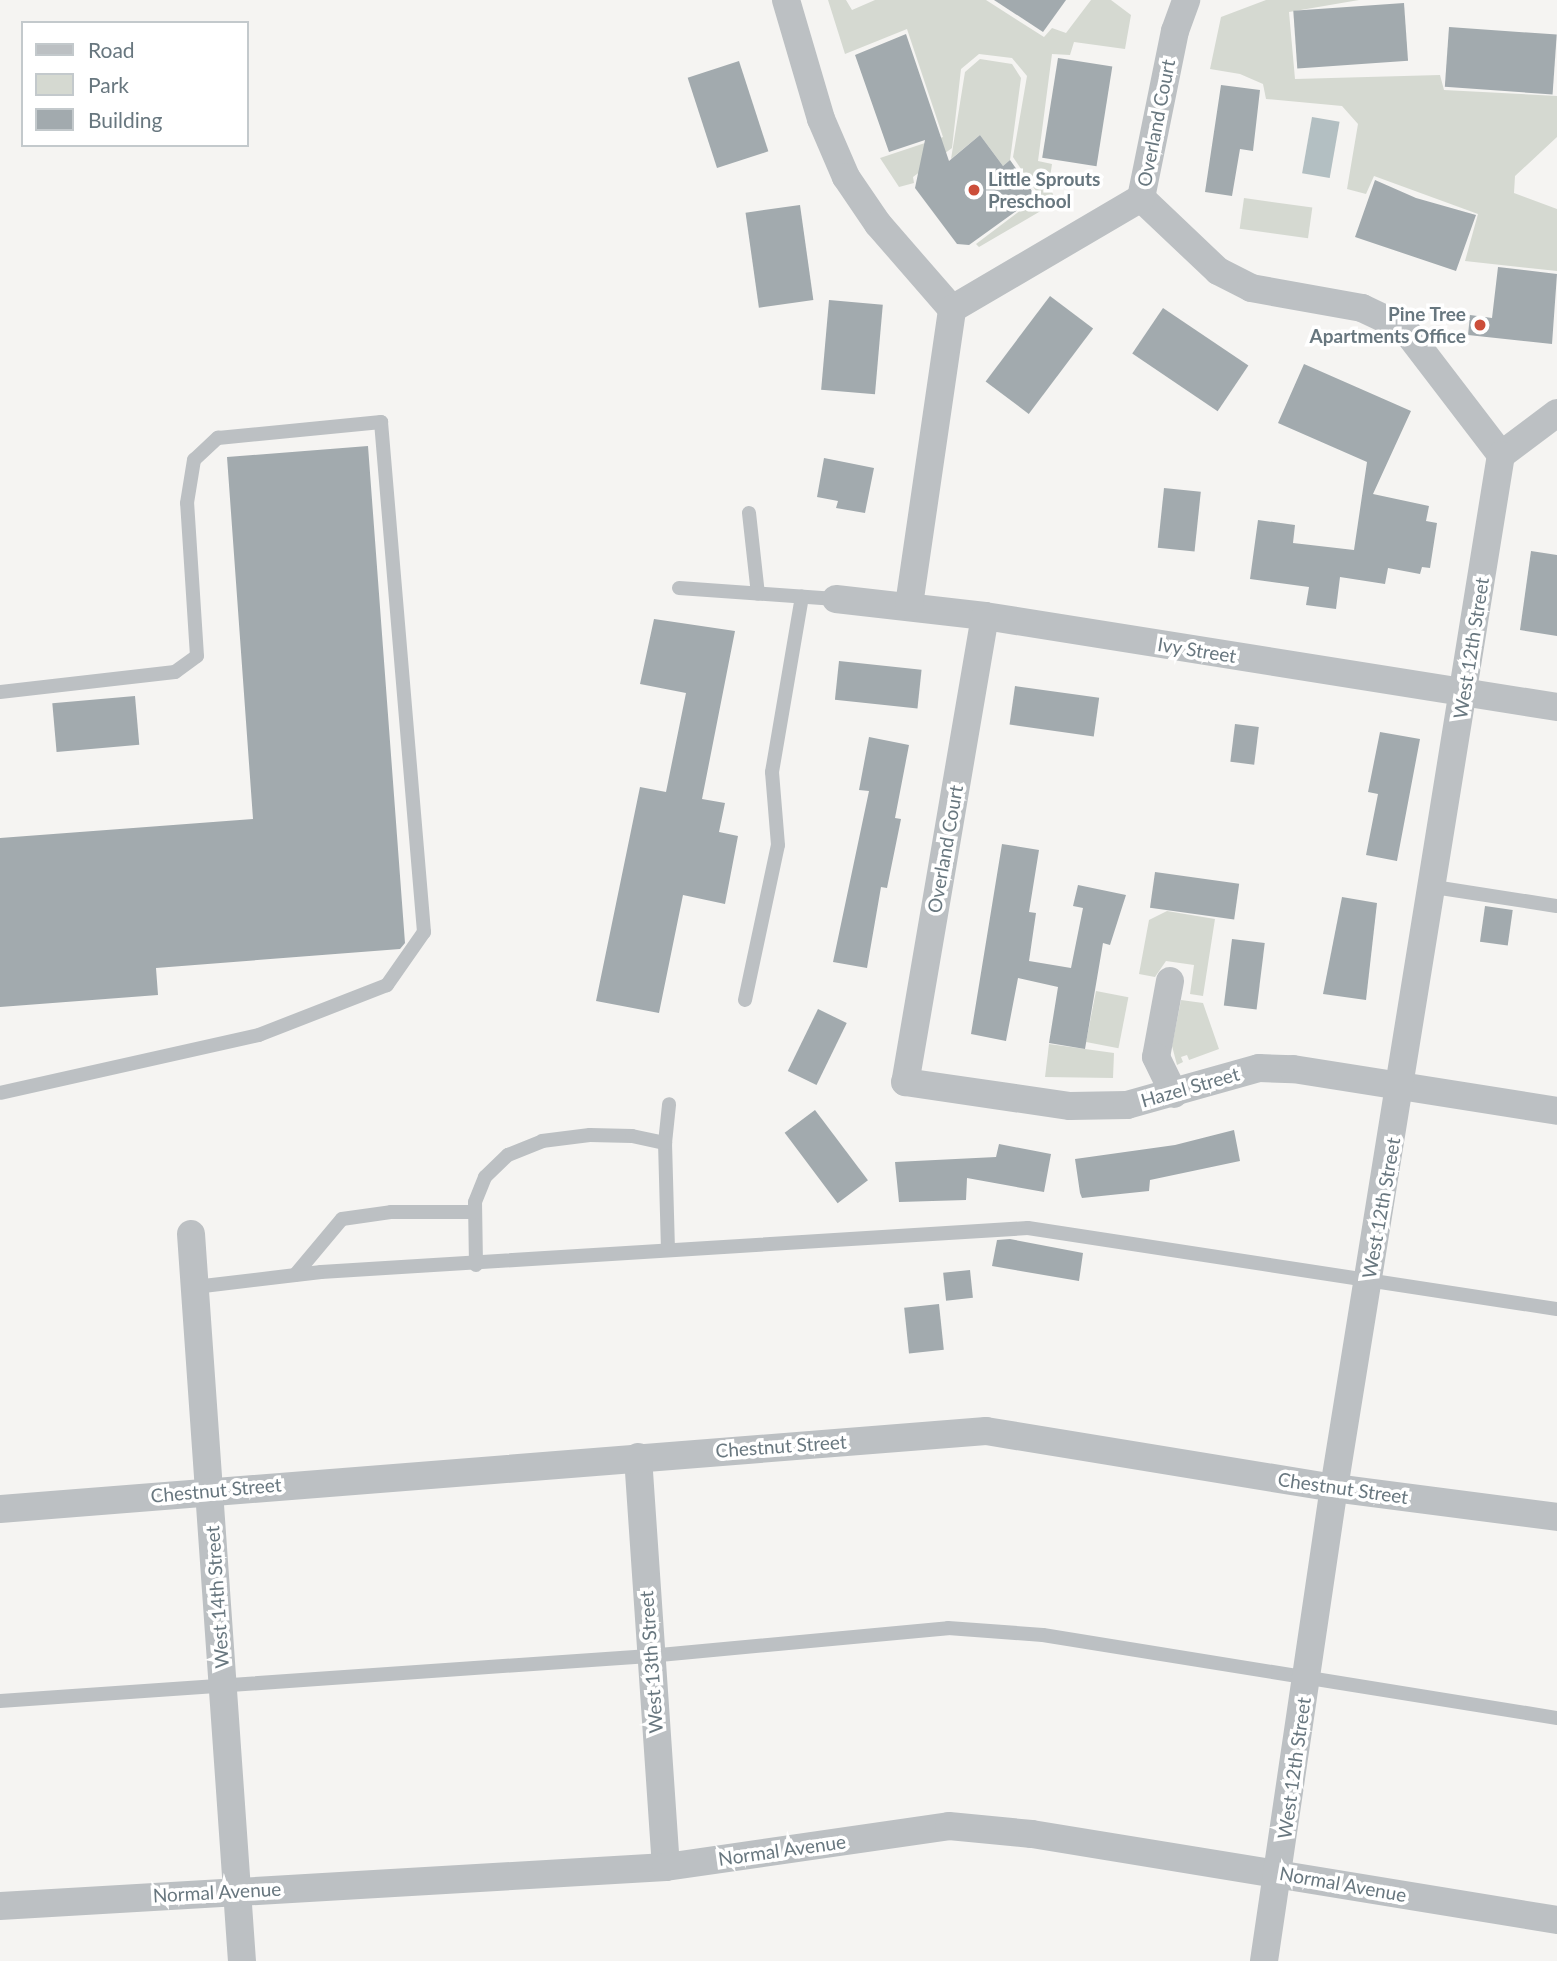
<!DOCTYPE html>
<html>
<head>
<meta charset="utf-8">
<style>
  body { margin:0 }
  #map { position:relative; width:1557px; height:1961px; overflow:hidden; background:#f5f4f2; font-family:Lato,sans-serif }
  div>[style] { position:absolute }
  .green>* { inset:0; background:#d5d9d1; transform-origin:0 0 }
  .water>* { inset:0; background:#b3bfc2; transform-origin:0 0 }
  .building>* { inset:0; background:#a2aaae; transform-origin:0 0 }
  .lane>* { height:14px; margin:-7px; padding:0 7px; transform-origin:7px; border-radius:7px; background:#bcc0c3 }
  .street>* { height:28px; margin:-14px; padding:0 14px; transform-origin:14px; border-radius:14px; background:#bcc0c3 }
  .dots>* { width:19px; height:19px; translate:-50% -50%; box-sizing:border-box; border:4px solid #fff; border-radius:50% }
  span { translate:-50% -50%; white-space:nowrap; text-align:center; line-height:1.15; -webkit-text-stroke:7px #fff; paint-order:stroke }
  .street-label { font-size:19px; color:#68777f }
  .poi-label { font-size:19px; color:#68777f; font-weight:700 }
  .left { translate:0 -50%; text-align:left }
  .right { translate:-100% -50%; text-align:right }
  .legend { position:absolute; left:21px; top:21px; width:228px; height:126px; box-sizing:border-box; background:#fff; border:2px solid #c3c9cc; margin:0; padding:9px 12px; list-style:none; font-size:21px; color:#68777f }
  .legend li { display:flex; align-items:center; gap:14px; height:35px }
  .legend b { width:35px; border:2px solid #c3c9cc }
</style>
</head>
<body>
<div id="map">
  <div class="green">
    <i style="clip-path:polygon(828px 0,846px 0,852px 10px,875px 0,986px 0,1044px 37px,1052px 28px,1066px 33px,1091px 0,1111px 0,1131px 15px,1125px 49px,1074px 42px,1070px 55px,1052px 54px,1038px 161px,1052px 164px,1049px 184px,1056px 202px,979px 247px,976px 244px,1033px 201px,1036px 191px,1013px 157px,1027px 76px,1012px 58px,979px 54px,961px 69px,952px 148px,913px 177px,914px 183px,899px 187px,880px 158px,943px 137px,907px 29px,845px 54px)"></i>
    <i style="clip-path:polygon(1266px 0,1359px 0,1289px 12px,1295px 79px,1440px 75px,1444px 90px,1557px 96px,1557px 137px,1515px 176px,1514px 193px,1557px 209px,1557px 271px,1465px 261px,1478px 214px,1374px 176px,1366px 194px,1347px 189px,1358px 124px,1342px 106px,1266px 99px,1263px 84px,1240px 74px,1210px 69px,1221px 17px)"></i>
    <i style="clip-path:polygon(980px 59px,1012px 64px,1021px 78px,1010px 160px,1003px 166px,980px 135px,951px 159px,965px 72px)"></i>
    <i style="left:1244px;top:198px;width:69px;height:31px;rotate:8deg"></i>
    <i style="clip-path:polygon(1167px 911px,1215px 919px,1203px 996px,1190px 994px,1194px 965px,1166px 961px,1155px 977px,1139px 974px,1149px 920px)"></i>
    <i style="left:1096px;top:991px;width:33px;height:52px;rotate:11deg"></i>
    <i style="clip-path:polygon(1181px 1000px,1203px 1003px,1219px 1049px,1189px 1060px,1187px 1055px,1181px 1057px,1183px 1062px,1177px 1065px,1172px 1046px)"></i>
    <i style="clip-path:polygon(1049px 1044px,1114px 1053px,1113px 1078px,1045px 1077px)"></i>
  </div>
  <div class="water">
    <i style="left:1312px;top:117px;width:28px;height:57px;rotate:10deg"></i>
  </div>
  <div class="building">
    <i style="clip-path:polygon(994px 0,1066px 0,1043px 32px)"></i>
    <i style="left:1404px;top:3px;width:58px;height:111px;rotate:86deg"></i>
    <i style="left:1449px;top:27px;width:108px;height:60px;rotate:4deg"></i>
    <i style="clip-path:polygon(906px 34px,949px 161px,980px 135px,1003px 166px,1010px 160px,1032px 191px,1030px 201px,969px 245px,957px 244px,915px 188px,925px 140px,889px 152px,855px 55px)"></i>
    <i style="left:1058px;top:58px;width:55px;height:101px;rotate:9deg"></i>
    <i style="left:739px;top:61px;width:95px;height:54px;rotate:72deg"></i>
    <i style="clip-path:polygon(1221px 85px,1260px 90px,1253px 151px,1240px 149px,1232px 196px,1205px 192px)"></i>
    <i style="clip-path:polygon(1375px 180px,1416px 198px,1476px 215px,1456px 271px,1355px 237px)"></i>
    <i style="left:800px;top:205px;width:96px;height:55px;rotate:82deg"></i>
    <i style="clip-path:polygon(1498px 267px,1557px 274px,1552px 344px,1468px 335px,1470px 315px,1492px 318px)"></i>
    <i style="left:1050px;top:296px;width:54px;height:107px;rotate:37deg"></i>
    <i style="left:829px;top:300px;width:54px;height:90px;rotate:5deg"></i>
    <i style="left:1163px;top:308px;width:103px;height:55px;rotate:34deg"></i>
    <i style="clip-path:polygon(1304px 364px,1411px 411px,1373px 494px,1429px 506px,1426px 521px,1437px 523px,1430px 568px,1422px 567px,1420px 574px,1388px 568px,1385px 584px,1340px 577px,1336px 609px,1306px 605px,1309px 587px,1250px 579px,1258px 520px,1295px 525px,1293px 543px,1354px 550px,1367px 462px,1278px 423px)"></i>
    <i style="clip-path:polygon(368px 446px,405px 943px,400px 949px,156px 968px,158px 995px,0 1007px,0 838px,253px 819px,227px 457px)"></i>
    <i style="clip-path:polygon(824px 458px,874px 468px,865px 513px,836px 508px,838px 501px,817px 497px)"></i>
    <i style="left:1164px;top:488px;width:37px;height:60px;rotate:6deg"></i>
    <i style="clip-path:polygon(1531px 551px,1557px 555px,1557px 636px,1520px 630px)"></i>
    <i style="clip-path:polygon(654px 619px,735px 631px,702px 799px,725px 803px,719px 832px,738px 836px,725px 904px,683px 895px,659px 1013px,596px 1001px,640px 787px,666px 792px,686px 693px,640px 684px)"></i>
    <i style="left:839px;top:661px;width:83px;height:39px;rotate:6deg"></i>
    <i style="left:1015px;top:686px;width:85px;height:39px;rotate:8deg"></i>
    <i style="left:135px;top:696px;width:49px;height:83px;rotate:85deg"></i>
    <i style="left:1235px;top:724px;width:24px;height:38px;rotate:7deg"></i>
    <i style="clip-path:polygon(1380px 732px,1420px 739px,1397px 861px,1366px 855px,1378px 794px,1368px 792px)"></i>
    <i style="clip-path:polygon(869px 737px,909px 745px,895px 818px,901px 819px,887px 888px,881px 887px,867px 968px,833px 962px,869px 791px,859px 790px)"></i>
    <i style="clip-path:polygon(1002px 844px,1039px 850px,1029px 912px,1036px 913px,1029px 961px,1071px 968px,1083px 908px,1073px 906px,1078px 885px,1126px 895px,1110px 945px,1103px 943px,1085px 1049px,1049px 1043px,1058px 987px,1018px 978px,1006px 1041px,971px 1034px)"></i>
    <i style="left:1155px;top:872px;width:85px;height:36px;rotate:8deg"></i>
    <i style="clip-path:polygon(1342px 897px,1377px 903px,1366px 1000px,1323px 994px)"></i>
    <i style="left:1485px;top:906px;width:28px;height:36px;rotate:8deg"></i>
    <i style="left:1232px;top:939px;width:33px;height:67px;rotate:7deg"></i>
    <i style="left:818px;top:1009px;width:32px;height:69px;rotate:26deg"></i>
    <i style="left:815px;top:1110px;width:88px;height:38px;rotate:53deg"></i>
    <i style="clip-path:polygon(1234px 1130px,1240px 1161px,1150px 1180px,1149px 1191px,1082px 1198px,1080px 1193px,1075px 1159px,1175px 1145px)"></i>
    <i style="clip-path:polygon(999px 1144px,1051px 1154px,1044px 1192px,967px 1178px,966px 1200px,899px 1202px,895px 1162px,996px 1157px)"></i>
    <i style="clip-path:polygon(1010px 1239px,1083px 1253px,1079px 1281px,992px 1266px,997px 1240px)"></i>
    <i style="left:970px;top:1270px;width:28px;height:27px;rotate:84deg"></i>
    <i style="left:939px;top:1304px;width:46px;height:35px;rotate:84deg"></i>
  </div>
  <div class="lane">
    <i style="left:749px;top:513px;width:81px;rotate:83.7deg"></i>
    <i style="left:679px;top:588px;width:157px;rotate:4deg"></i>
    <i style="left:0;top:692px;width:176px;rotate:-6.5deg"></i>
    <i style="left:175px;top:672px;width:27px;rotate:-36deg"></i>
    <i style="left:197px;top:656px;width:153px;rotate:-93.7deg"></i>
    <i style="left:187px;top:503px;width:44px;rotate:-80.8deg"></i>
    <i style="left:194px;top:460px;width:33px;rotate:-43deg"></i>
    <i style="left:218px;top:438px;width:164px;rotate:-5.6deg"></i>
    <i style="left:381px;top:422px;width:512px;rotate:85.18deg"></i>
    <i style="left:424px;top:932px;width:65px;rotate:124.9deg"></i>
    <i style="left:387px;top:985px;width:137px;rotate:158.7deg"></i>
    <i style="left:259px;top:1035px;width:265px;rotate:167.4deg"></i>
    <i style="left:1434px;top:887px;width:124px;rotate:8.8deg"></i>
    <i style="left:745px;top:1000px;width:158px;rotate:-78deg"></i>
    <i style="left:778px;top:845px;width:73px;rotate:-94.7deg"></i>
    <i style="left:772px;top:772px;width:178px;rotate:-80.3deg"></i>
    <i style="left:668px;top:1250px;width:107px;rotate:-91.6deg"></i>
    <i style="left:665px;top:1143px;width:39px;rotate:-84deg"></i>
    <i style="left:476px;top:1265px;width:63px;rotate:-90.9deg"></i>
    <i style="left:475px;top:1202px;width:27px;rotate:-68deg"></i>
    <i style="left:485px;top:1177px;width:32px;rotate:-44deg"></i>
    <i style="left:508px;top:1155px;width:37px;rotate:-22deg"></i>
    <i style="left:542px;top:1141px;width:48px;rotate:-7.1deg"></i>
    <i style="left:590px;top:1135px;width:42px;rotate:1.4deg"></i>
    <i style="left:632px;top:1136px;width:34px;rotate:12deg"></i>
    <i style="left:295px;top:1275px;width:73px;rotate:-50deg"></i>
    <i style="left:342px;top:1219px;width:49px;rotate:-8.1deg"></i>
    <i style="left:391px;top:1212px;width:84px"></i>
    <i style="left:195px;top:1287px;width:127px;rotate:-6.8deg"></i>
    <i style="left:321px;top:1272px;width:708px;rotate:-3.56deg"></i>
    <i style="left:1028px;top:1228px;width:535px;rotate:8.71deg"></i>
    <i style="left:0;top:1701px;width:651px;rotate:-3.97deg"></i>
    <i style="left:649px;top:1656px;width:300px;rotate:-5.3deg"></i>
    <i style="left:948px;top:1628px;width:95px;rotate:4.2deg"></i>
    <i style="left:1043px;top:1635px;width:521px;rotate:9.17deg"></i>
  </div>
  <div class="street">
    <i style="left:786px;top:0;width:124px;rotate:73.6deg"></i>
    <i style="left:821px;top:119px;width:63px;rotate:66.7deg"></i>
    <i style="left:846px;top:177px;width:57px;rotate:55.8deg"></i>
    <i style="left:878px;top:224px;width:113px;rotate:49deg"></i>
    <i style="left:1141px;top:198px;width:106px;rotate:43.5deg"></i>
    <i style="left:1218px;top:271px;width:37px;rotate:27deg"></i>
    <i style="left:1251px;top:288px;width:113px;rotate:10.2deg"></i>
    <i style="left:1362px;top:308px;width:47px;rotate:25.5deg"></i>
    <i style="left:1404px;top:328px;width:160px;rotate:52.6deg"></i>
    <i style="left:1501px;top:455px;width:70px;rotate:-36.9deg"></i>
    <i style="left:836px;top:599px;width:150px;rotate:6.5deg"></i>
    <i style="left:985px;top:616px;width:579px;rotate:9.04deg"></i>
    <i style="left:909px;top:605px;width:299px;rotate:-81.7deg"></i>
    <i style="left:952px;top:309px;width:219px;rotate:-30.4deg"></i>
    <i style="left:1141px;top:198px;width:170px;rotate:-78.5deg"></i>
    <i style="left:1175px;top:31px;width:33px;rotate:-70deg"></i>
    <i style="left:985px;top:616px;width:473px;rotate:99.7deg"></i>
    <i style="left:905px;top:1082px;width:167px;rotate:8.3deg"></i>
    <i style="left:1070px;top:1106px;width:57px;rotate:-1deg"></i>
    <i style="left:1127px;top:1105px;width:137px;rotate:-15.7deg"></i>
    <i style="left:1259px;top:1068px;width:34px;rotate:2deg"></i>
    <i style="left:1293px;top:1069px;width:267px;rotate:9deg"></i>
    <i style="left:1170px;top:981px;width:77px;rotate:100.4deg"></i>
    <i style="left:1156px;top:1057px;width:41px;rotate:64.1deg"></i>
    <i style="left:191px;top:1234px;width:729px;rotate:85.99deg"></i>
    <i style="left:638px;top:1457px;width:411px;rotate:86.1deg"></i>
    <i style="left:0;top:1509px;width:989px;rotate:-4.52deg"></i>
    <i style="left:986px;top:1431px;width:353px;rotate:9.3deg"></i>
    <i style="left:1334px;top:1488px;width:225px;rotate:7.4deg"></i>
    <i style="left:0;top:1906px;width:667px;rotate:-3.35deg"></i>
    <i style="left:666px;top:1867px;width:286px;rotate:-8.2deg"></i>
    <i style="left:949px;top:1826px;width:83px;rotate:5.5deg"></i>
    <i style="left:1032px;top:1834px;width:532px;rotate:9.3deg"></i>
    <i style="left:1264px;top:1961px;width:478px;rotate:-81.6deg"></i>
    <i style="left:1334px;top:1488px;width:1046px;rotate:-80.82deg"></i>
  </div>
  <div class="dots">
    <i style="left:974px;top:190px;background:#cc4e3a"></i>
    <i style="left:1480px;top:325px;background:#cc4e3a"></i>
  </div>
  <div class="street-label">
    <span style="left:1156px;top:123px;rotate:-79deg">Overland Court</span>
    <span style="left:1471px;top:648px;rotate:-81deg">West 12th Street</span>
    <span style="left:1197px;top:650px;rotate:9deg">Ivy Street</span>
    <span style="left:945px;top:849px;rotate:-80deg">Overland Court</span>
    <span style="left:1190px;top:1087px;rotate:-16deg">Hazel Street</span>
    <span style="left:1381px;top:1208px;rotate:-80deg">West 12th Street</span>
    <span style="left:781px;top:1446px;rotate:-4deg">Chestnut Street</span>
    <span style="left:1343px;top:1488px;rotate:8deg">Chestnut Street</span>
    <span style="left:216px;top:1490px;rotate:-5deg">Chestnut Street</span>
    <span style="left:217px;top:1597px;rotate:-94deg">West 14th Street</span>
    <span style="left:651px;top:1662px;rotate:-94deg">West 13th Street</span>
    <span style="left:1294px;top:1768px;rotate:-82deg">West 12th Street</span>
    <span style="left:782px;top:1850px;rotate:-8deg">Normal Avenue</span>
    <span style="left:1343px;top:1884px;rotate:10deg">Normal Avenue</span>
    <span style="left:217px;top:1892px;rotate:-3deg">Normal Avenue</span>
  </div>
  <div class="poi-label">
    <span class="left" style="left:988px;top:190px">Little Sprouts<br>Preschool</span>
    <span class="right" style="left:1466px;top:325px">Pine Tree<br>Apartments Office</span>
  </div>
  <ul class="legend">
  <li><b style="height:9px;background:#bcc0c3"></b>Road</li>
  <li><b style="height:19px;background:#d5d9d1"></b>Park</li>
  <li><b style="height:19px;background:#a2aaae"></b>Building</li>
  </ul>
</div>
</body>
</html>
